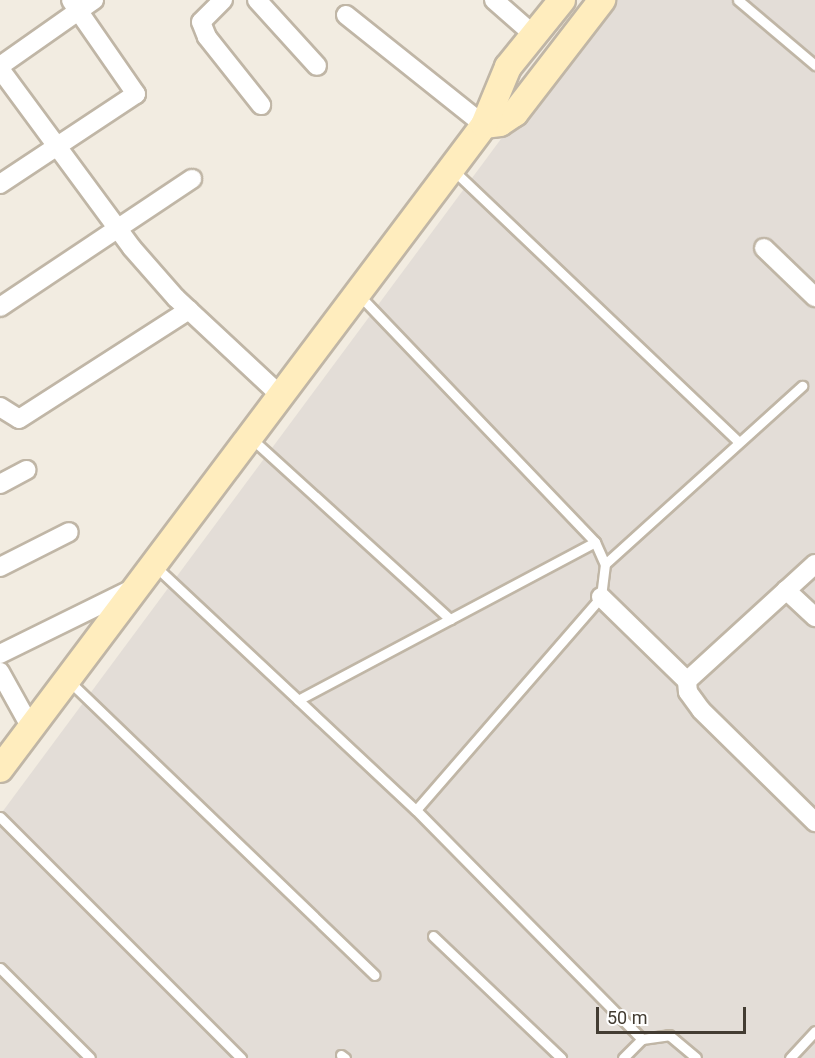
<!DOCTYPE html>
<html>
<head>
<meta charset="utf-8">
<style>
  body { margin:0 }
  #map { position:relative; width:815px; height:1058px; overflow:hidden; background:#f2ece1; font-family:Roboto,sans-serif }
  div>[style] { position:absolute }
  .industrial>* { inset:0; background:#e3ddd7 }
  .roads { filter:drop-shadow(2px 0 #c0b6a6) drop-shadow(-2px 0 #c0b6a6) drop-shadow(0 2px #c0b6a6) drop-shadow(0 -2px #c0b6a6) }
  .lane>* { height:9px; margin:-4.5px; padding:0 4.5px; transform-origin:4.5px; border-radius:4.5px; background:#fff }
  .street>* { height:18px; margin:-9px; padding:0 9px; transform-origin:9px; border-radius:9px; background:#fff }
  .secondary>* { height:26px; margin:-13px; padding:0 13px; transform-origin:13px; border-radius:13px; background:#ffedbe }
  span { translate:-50% -50%; white-space:nowrap; text-align:center; line-height:1.15; -webkit-text-stroke:5px #fff; paint-order:stroke }
  .scale { position:absolute; left:596px; top:1007px; width:150px; height:27px; box-sizing:border-box; border:3px solid #433c32; border-top:0; padding-left:8px; font-size:18px; line-height:21px; white-space:nowrap; color:#433c32; -webkit-text-stroke:4px #fff; paint-order:stroke }
</style>
</head>
<body>
<div id="map">
  <div class="industrial">
    <i style="clip-path:polygon(604px 0,815px 0,815px 1058px,0 1058px,0 815px)"></i>
  </div>
  <div class="roads">
    <div class="lane">
      <i style="left:738px;top:0;width:101px;rotate:40.2deg"></i>
      <i style="left:452px;top:169px;width:396px;rotate:43.6deg"></i>
      <i style="left:359px;top:295px;width:342px;rotate:46.3deg"></i>
      <i style="left:595px;top:542px;width:24px;rotate:66deg"></i>
      <i style="left:605px;top:564px;width:33px;rotate:97deg"></i>
      <i style="left:601px;top:597px;width:282px;rotate:131deg"></i>
      <i style="left:252px;top:439px;width:268px;rotate:42.3deg"></i>
      <i style="left:605px;top:564px;width:266px;rotate:-42.1deg"></i>
      <i style="left:155px;top:566px;width:357px;rotate:43.1deg"></i>
      <i style="left:416px;top:810px;width:322px;rotate:45.4deg"></i>
      <i style="left:69px;top:681px;width:424px;rotate:43.9deg"></i>
      <i style="left:298px;top:700px;width:336px;rotate:-28deg"></i>
      <i style="left:0;top:817px;width:341px;rotate:45deg"></i>
      <i style="left:433px;top:936px;width:177px;rotate:43.6deg"></i>
      <i style="left:0;top:968px;width:127px;rotate:45deg"></i>
      <i style="left:341px;top:1055px;width:5px;rotate:37deg"></i>
      <i style="left:623px;top:1058px;width:27px;rotate:-45deg"></i>
      <i style="left:642px;top:1039px;width:27px;rotate:-8deg"></i>
      <i style="left:669px;top:1035px;width:35px;rotate:40deg"></i>
      <i style="left:790px;top:1058px;width:37px;rotate:-47deg"></i>
    </div>
    <div class="street">
      <i style="left:223px;top:0;width:31px;rotate:135deg"></i>
      <i style="left:201px;top:22px;width:16px;rotate:68deg"></i>
      <i style="left:207px;top:37px;width:87px;rotate:51.5deg"></i>
      <i style="left:257px;top:0;width:89px;rotate:47.7deg"></i>
      <i style="left:494px;top:0;width:53px;rotate:41.2deg"></i>
      <i style="left:346px;top:15px;width:176px;rotate:38.6deg"></i>
      <i style="left:0;top:66px;width:115px;rotate:-35.1deg"></i>
      <i style="left:0;top:69px;width:222px;rotate:53.6deg"></i>
      <i style="left:132px;top:248px;width:67px;rotate:48.7deg"></i>
      <i style="left:176px;top:298px;width:142px;rotate:43deg"></i>
      <i style="left:0;top:184px;width:163px;rotate:-33.5deg"></i>
      <i style="left:136px;top:94px;width:114px;rotate:-124.7deg"></i>
      <i style="left:764px;top:248px;width:71px;rotate:43.9deg"></i>
      <i style="left:0;top:307px;width:231px;rotate:-33.7deg"></i>
      <i style="left:0;top:407px;width:22px;rotate:32deg"></i>
      <i style="left:19px;top:419px;width:202px;rotate:-32.7deg"></i>
      <i style="left:0;top:484px;width:30px;rotate:-28deg"></i>
      <i style="left:815px;top:564px;width:173px;rotate:137.6deg"></i>
      <i style="left:687px;top:681px;width:11px;rotate:85deg"></i>
      <i style="left:688px;top:692px;width:22px;rotate:54deg"></i>
      <i style="left:701px;top:710px;width:160px;rotate:44.5deg"></i>
      <i style="left:0;top:567px;width:77px;rotate:-26.9deg"></i>
      <i style="left:786px;top:590px;width:40px;rotate:43deg"></i>
      <i style="left:601px;top:597px;width:120px;rotate:44.3deg"></i>
      <i style="left:0;top:654px;width:147px;rotate:-26.2deg"></i>
      <i style="left:0;top:672px;width:64px;rotate:61deg"></i>
    </div>
    <div class="secondary">
      <i style="left:484px;top:125px;width:16px;rotate:-7deg"></i>
      <i style="left:500px;top:123px;width:18px;rotate:-34deg"></i>
      <i style="left:515px;top:113px;width:143px;rotate:-52.4deg"></i>
      <i style="left:0;top:769px;width:806px;rotate:-53.07deg"></i>
      <i style="left:484px;top:125px;width:63px;rotate:-67.5deg"></i>
      <i style="left:508px;top:67px;width:86px;rotate:-51.1deg"></i>
    </div>
  </div>
  <div class="scale">50 m</div>
</div>
</body>
</html>
